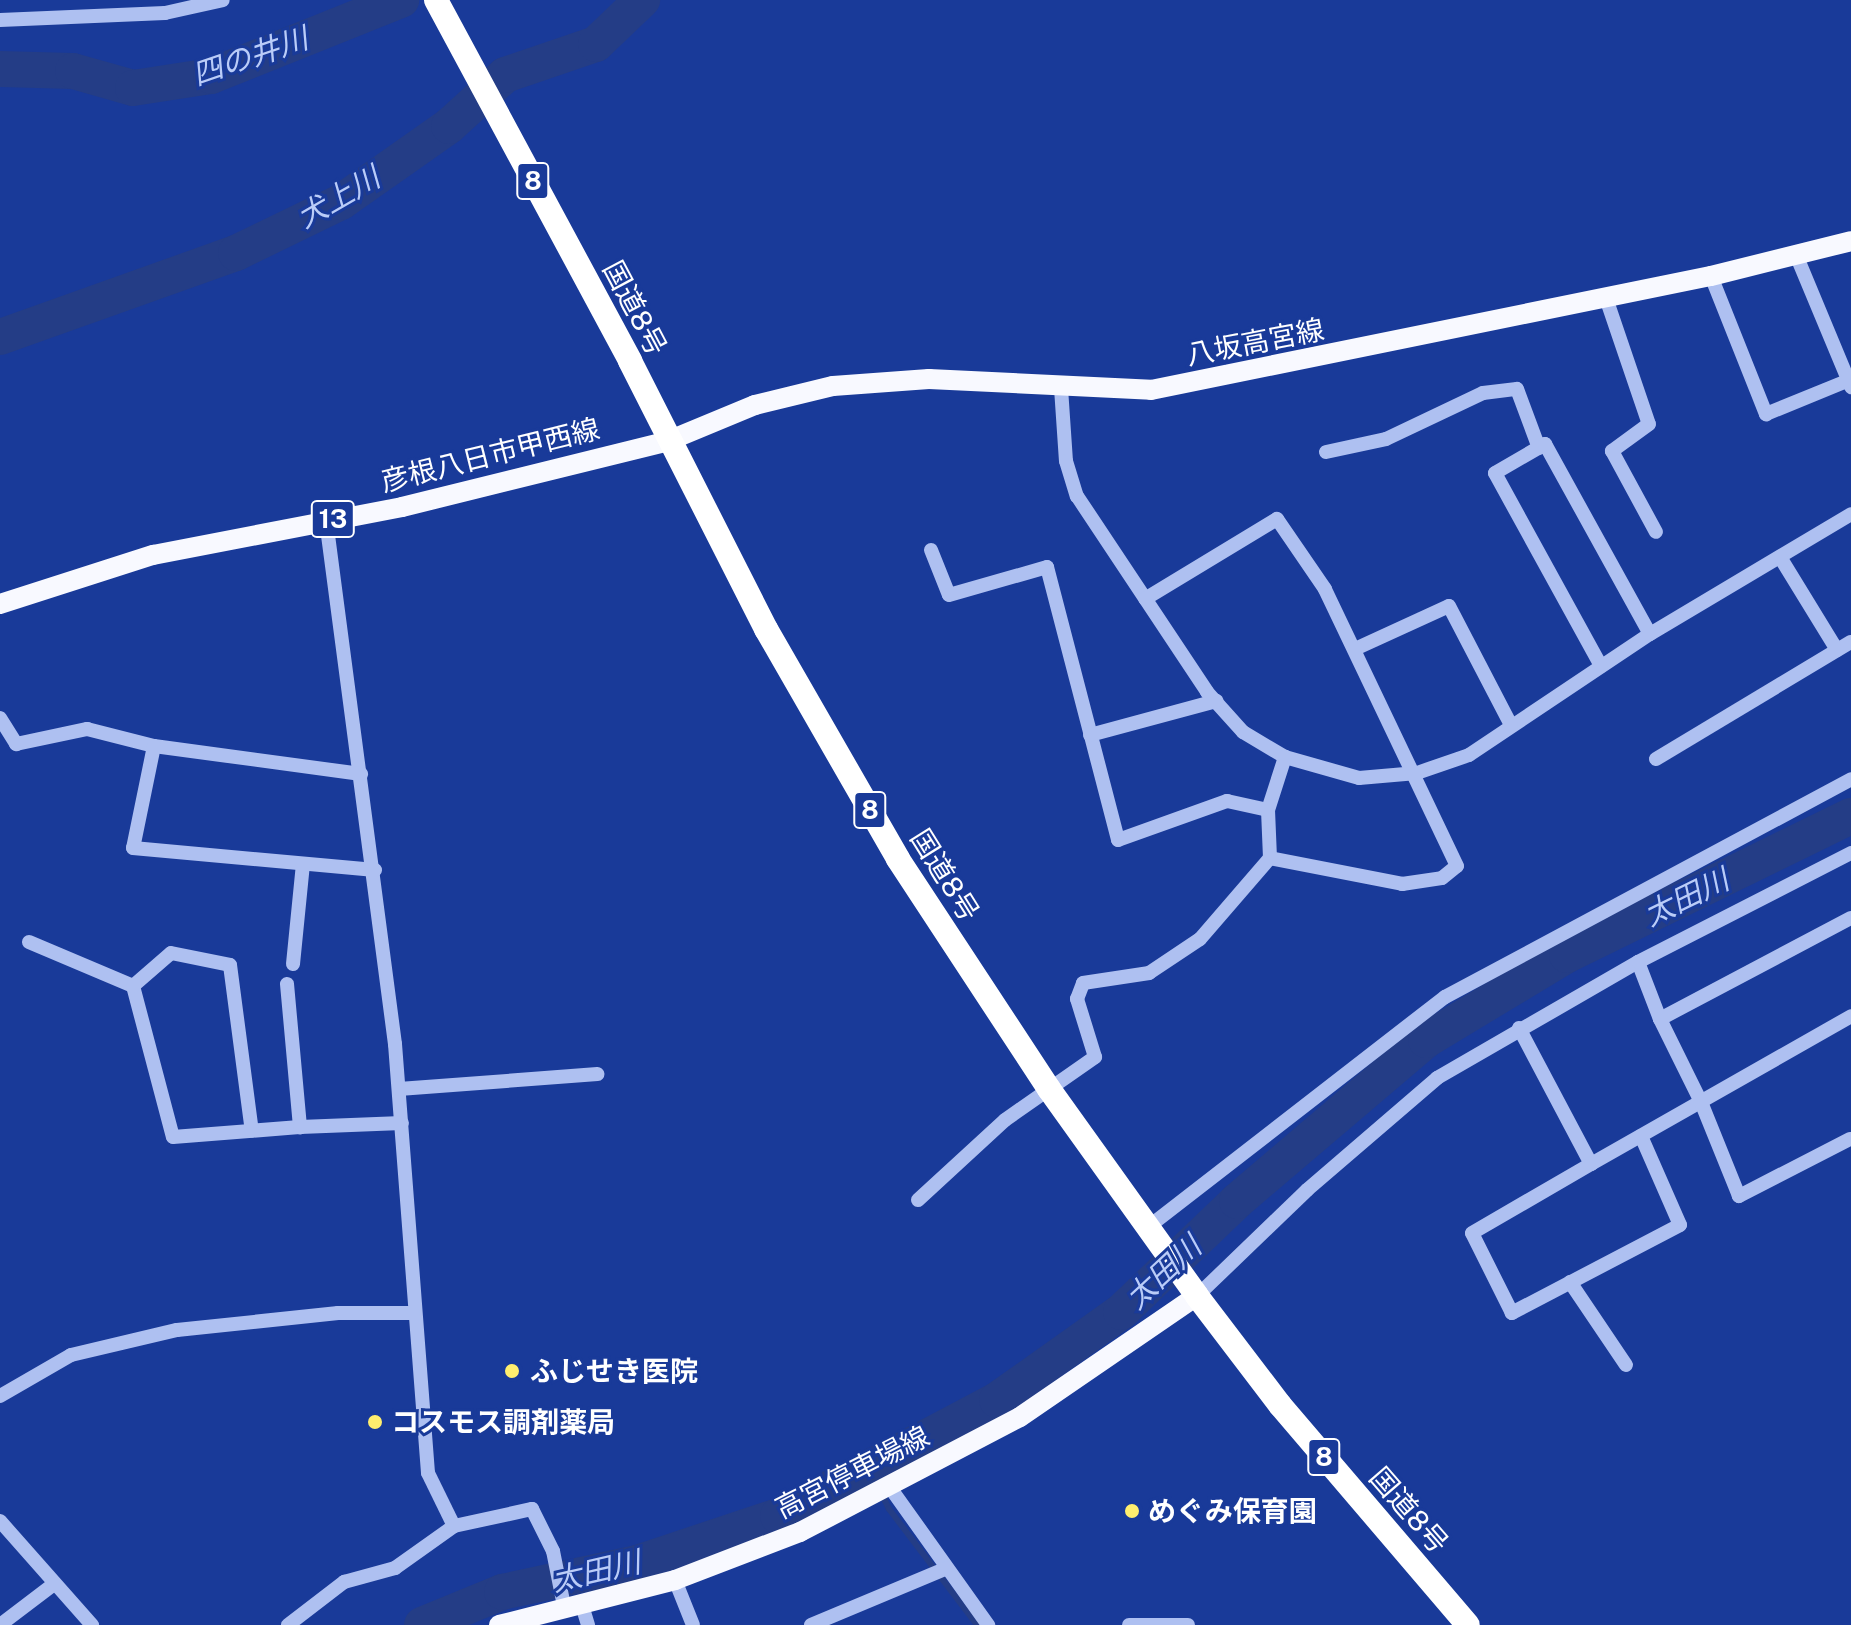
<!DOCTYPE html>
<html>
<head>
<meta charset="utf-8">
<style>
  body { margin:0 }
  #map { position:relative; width:1851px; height:1625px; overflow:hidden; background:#193a99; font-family:"Public Sans","Noto Sans JP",sans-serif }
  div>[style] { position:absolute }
  .stream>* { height:6px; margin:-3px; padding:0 3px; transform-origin:3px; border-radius:3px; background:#243d86 }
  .river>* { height:36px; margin:-18px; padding:0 18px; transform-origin:18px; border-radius:18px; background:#243d86 }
  .minor>* { height:14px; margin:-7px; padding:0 7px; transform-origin:7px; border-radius:7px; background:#aec0f1 }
  .major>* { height:20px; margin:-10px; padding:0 10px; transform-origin:10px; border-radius:10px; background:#f8f9ff }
  .highway>* { height:24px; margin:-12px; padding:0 12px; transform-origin:12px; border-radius:12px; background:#fff }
  .dots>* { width:22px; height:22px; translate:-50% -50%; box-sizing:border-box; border:4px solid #193a99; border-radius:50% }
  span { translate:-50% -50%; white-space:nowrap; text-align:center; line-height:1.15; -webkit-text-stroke:6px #193a99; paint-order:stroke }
  .shield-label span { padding:2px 6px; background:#193a99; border:2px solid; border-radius:6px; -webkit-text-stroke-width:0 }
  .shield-label { font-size:26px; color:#fff; font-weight:700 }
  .street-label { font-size:28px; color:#fff }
  .poi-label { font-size:28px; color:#fff; font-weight:700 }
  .left { translate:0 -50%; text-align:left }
  .water-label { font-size:30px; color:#baccf8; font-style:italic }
</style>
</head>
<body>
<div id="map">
  <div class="stream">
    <i style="left:869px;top:1468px;width:46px;rotate:64deg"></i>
    <i style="left:889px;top:1509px;width:146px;rotate:52.8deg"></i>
  </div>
  <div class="river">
    <i style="left:0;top:69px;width:73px;rotate:1.6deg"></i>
    <i style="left:73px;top:71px;width:62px;rotate:15.8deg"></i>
    <i style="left:133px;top:88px;width:79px;rotate:-8.7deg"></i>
    <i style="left:211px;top:76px;width:205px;rotate:-21.8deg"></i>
    <i style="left:0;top:337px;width:251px;rotate:-19.6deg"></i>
    <i style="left:236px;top:253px;width:117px;rotate:-25.9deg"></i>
    <i style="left:341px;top:202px;width:132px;rotate:-35.1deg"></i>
    <i style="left:449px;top:126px;width:76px;rotate:-42.3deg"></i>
    <i style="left:505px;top:75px;width:96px;rotate:-18.8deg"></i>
    <i style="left:596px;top:44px;width:64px;rotate:-43.7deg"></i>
    <i style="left:422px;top:1625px;width:87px;rotate:-22.4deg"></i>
    <i style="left:502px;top:1592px;width:138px;rotate:-12.1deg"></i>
    <i style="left:637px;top:1563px;width:149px;rotate:-18.4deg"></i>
    <i style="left:778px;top:1516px;width:248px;rotate:-27.9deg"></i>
    <i style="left:997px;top:1400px;width:152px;rotate:-35.4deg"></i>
    <i style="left:1121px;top:1312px;width:161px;rotate:-43.7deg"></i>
    <i style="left:1237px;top:1201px;width:248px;rotate:-40.4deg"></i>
    <i style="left:1426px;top:1040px;width:165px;rotate:-31.1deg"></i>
    <i style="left:1567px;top:955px;width:316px;rotate:-26.1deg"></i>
  </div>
  <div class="minor">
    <i style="left:0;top:20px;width:165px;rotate:-2.4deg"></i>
    <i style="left:165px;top:13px;width:59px;rotate:-12.6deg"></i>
    <i style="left:1797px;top:257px;width:141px;rotate:67.4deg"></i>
    <i style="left:1711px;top:276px;width:149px;rotate:68.3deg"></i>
    <i style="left:1766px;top:414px;width:87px;rotate:-22.2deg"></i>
    <i style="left:1606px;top:298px;width:133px;rotate:71.2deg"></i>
    <i style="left:1649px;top:424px;width:46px;rotate:143.9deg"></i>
    <i style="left:1612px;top:451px;width:92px;rotate:61.5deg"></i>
    <i style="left:1061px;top:388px;width:73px;rotate:86.1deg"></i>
    <i style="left:1066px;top:461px;width:37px;rotate:73deg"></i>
    <i style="left:1077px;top:496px;width:235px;rotate:56.4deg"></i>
    <i style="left:1207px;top:692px;width:54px;rotate:48deg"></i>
    <i style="left:1243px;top:732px;width:49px;rotate:30.8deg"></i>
    <i style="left:1285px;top:757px;width:77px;rotate:15.8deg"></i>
    <i style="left:1359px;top:778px;width:58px;rotate:-4.9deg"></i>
    <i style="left:1417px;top:773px;width:55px;rotate:-19.1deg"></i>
    <i style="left:1469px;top:755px;width:218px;rotate:-33.8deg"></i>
    <i style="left:1650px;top:634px;width:234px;rotate:-30.8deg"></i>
    <i style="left:1326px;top:452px;width:61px;rotate:-12.2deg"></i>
    <i style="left:1386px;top:439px;width:107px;rotate:-25.4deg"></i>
    <i style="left:1483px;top:393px;width:34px;rotate:-7deg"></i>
    <i style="left:1517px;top:389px;width:63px;rotate:69.6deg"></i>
    <i style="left:326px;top:520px;width:529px;rotate:82.5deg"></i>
    <i style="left:395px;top:1044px;width:430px;rotate:85.6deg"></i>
    <i style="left:428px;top:1473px;width:59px;rotate:63.9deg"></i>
    <i style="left:931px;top:550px;width:48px;rotate:68.2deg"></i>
    <i style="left:949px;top:595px;width:102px;rotate:-15.9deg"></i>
    <i style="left:1047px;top:567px;width:282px;rotate:75.4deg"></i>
    <i style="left:1118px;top:840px;width:116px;rotate:-19.7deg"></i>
    <i style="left:1227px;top:801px;width:42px;rotate:12.4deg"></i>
    <i style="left:1268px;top:810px;width:48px;rotate:87.6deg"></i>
    <i style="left:1270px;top:858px;width:135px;rotate:11.1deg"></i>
    <i style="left:1402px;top:884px;width:40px;rotate:-8.5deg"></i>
    <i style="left:1442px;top:878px;width:19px;rotate:-39deg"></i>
    <i style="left:1457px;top:866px;width:307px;rotate:-115.5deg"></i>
    <i style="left:1325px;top:589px;width:85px;rotate:-124.4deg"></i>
    <i style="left:1277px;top:519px;width:154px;rotate:148.8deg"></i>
    <i style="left:1780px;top:557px;width:109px;rotate:58.5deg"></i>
    <i style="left:1355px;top:649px;width:103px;rotate:-24.6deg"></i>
    <i style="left:1449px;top:606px;width:134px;rotate:62.5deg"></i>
    <i style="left:1601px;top:666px;width:220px;rotate:-118.8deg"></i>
    <i style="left:1495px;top:473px;width:58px;rotate:-30.1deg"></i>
    <i style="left:1545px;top:444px;width:217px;rotate:61.1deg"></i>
    <i style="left:0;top:718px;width:31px;rotate:58deg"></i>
    <i style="left:16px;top:744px;width:73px;rotate:-11.9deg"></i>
    <i style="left:87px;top:729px;width:69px;rotate:14.2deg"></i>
    <i style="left:154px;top:746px;width:209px;rotate:7.7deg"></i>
    <i style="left:1090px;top:735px;width:131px;rotate:-15.1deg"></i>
    <i style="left:154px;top:746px;width:104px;rotate:101.6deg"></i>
    <i style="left:133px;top:848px;width:243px;rotate:5.2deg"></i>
    <i style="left:1656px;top:759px;width:227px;rotate:-31deg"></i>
    <i style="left:1268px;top:810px;width:56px;rotate:-72.2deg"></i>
    <i style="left:29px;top:942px;width:113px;rotate:22.9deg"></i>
    <i style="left:133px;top:986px;width:156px;rotate:75.2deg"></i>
    <i style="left:173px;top:1137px;width:127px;rotate:-4.5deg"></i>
    <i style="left:1638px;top:962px;width:61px;rotate:68.9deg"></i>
    <i style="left:293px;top:964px;width:100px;rotate:-84.3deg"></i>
    <i style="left:287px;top:984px;width:144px;rotate:84.8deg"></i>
    <i style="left:300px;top:1127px;width:102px;rotate:-2.2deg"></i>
    <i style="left:133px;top:986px;width:50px;rotate:-41deg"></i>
    <i style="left:171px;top:953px;width:60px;rotate:11.5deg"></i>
    <i style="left:230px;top:965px;width:167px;rotate:82.5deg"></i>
    <i style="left:1519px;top:1028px;width:154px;rotate:62.1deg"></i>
    <i style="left:399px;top:1089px;width:199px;rotate:-4.3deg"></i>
    <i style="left:1641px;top:1136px;width:97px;rotate:66.3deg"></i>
    <i style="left:1680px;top:1225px;width:190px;rotate:152.4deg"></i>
    <i style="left:1512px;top:1313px;width:89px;rotate:-116.6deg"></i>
    <i style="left:1472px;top:1233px;width:138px;rotate:-30.1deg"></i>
    <i style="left:1591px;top:1164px;width:299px;rotate:-29.6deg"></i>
    <i style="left:1850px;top:1139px;width:125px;rotate:152.8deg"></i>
    <i style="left:1739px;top:1196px;width:101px;rotate:-112deg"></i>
    <i style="left:1701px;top:1102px;width:93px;rotate:-116.3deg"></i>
    <i style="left:1660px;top:1019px;width:216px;rotate:-27.9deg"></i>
    <i style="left:918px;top:1200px;width:118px;rotate:-42.6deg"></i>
    <i style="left:1005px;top:1120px;width:110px;rotate:-35deg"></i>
    <i style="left:1095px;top:1057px;width:61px;rotate:-107.2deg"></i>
    <i style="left:1077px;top:999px;width:17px;rotate:-69deg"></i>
    <i style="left:1083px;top:983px;width:67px;rotate:-8.6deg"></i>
    <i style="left:1149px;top:973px;width:61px;rotate:-33.7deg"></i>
    <i style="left:1200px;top:939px;width:107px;rotate:-49.2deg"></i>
    <i style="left:1147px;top:1228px;width:377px;rotate:-37.8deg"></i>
    <i style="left:1445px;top:997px;width:461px;rotate:-28.2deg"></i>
    <i style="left:1570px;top:1282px;width:100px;rotate:56deg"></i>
    <i style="left:1197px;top:1296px;width:153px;rotate:-43.9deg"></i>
    <i style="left:1307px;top:1190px;width:172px;rotate:-40.7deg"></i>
    <i style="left:1437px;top:1078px;width:232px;rotate:-30deg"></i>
    <i style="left:1638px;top:962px;width:239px;rotate:-27.1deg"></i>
    <i style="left:0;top:1396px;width:82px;rotate:-30deg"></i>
    <i style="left:71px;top:1355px;width:109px;rotate:-13.3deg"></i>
    <i style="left:177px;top:1330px;width:162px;rotate:-6deg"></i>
    <i style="left:338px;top:1313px;width:75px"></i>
    <i style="left:889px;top:1486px;width:171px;rotate:54.5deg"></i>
    <i style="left:0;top:1521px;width:139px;rotate:48.5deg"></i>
    <i style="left:675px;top:1580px;width:48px;rotate:68.2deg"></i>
    <i style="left:581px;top:1602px;width:24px;rotate:73deg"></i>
    <i style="left:0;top:1625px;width:68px;rotate:-37.2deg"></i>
    <i style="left:288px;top:1625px;width:71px;rotate:-37.5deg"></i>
    <i style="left:344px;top:1582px;width:53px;rotate:-15.4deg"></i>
    <i style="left:395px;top:1568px;width:72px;rotate:-35.4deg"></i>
    <i style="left:454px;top:1526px;width:80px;rotate:-12.3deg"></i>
    <i style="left:532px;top:1509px;width:47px;rotate:63.4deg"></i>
    <i style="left:553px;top:1551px;width:56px;rotate:78.7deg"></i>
    <i style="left:811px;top:1625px;width:147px;rotate:-22.7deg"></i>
    <i style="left:1129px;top:1625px;width:59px"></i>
  </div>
  <div class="major">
    <i style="left:0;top:604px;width:161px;rotate:-17.8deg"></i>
    <i style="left:153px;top:555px;width:254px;rotate:-10.9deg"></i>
    <i style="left:402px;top:507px;width:274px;rotate:-13.9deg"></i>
    <i style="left:668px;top:441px;width:94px;rotate:-22.5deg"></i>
    <i style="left:755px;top:405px;width:80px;rotate:-13.7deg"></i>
    <i style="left:833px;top:386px;width:96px;rotate:-4.2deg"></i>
    <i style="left:929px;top:379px;width:222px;rotate:2.8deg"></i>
    <i style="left:1151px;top:390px;width:571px;rotate:-11.51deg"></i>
    <i style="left:1711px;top:276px;width:144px;rotate:-14deg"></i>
    <i style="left:499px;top:1625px;width:182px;rotate:-14.3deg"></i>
    <i style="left:675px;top:1580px;width:134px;rotate:-21deg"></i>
    <i style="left:800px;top:1532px;width:248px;rotate:-27.6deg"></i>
    <i style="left:1020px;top:1417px;width:214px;rotate:-34.4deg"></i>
  </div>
  <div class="highway">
    <i style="left:436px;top:0;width:410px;rotate:61.7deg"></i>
    <i style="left:630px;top:361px;width:301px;rotate:63.1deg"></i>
    <i style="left:766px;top:629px;width:265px;rotate:60.1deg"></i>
    <i style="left:898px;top:859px;width:275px;rotate:56.7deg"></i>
    <i style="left:1049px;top:1089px;width:254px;rotate:54.4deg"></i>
    <i style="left:1197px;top:1296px;width:137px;rotate:52.7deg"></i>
    <i style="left:1280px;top:1405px;width:289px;rotate:49.5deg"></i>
  </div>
  <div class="dots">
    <i style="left:512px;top:1371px;background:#ffee6e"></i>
    <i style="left:375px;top:1422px;background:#ffee6e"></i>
    <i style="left:1132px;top:1511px;background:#ffee6e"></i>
  </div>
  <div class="shield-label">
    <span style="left:533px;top:181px">8</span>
    <span style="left:333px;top:519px">13</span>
    <span style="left:870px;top:810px">8</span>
    <span style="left:1324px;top:1457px">8</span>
  </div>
  <div class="street-label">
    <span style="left:635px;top:308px;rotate:62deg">国道8号</span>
    <span style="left:1255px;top:342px;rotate:-11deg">八坂高宮線</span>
    <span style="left:490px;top:455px;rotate:-14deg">彦根八日市甲西線</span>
    <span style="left:945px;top:875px;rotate:58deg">国道8号</span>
    <span style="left:852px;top:1472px;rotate:-27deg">高宮停車場線</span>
    <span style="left:1409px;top:1510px;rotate:49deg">国道8号</span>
  </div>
  <div class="poi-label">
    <span class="left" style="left:530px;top:1371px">ふじせき医院</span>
    <span class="left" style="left:391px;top:1422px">コスモス調剤薬局</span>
    <span class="left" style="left:1148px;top:1511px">めぐみ保育園</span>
  </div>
  <div class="water-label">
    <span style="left:250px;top:56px;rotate:-19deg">四の井川</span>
    <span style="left:338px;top:197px;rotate:-30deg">犬上川</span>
    <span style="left:1686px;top:897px;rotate:-26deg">太田川</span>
    <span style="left:1163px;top:1272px;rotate:-43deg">太田川</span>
    <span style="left:596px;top:1571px;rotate:-13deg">太田川</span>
  </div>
</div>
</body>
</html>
